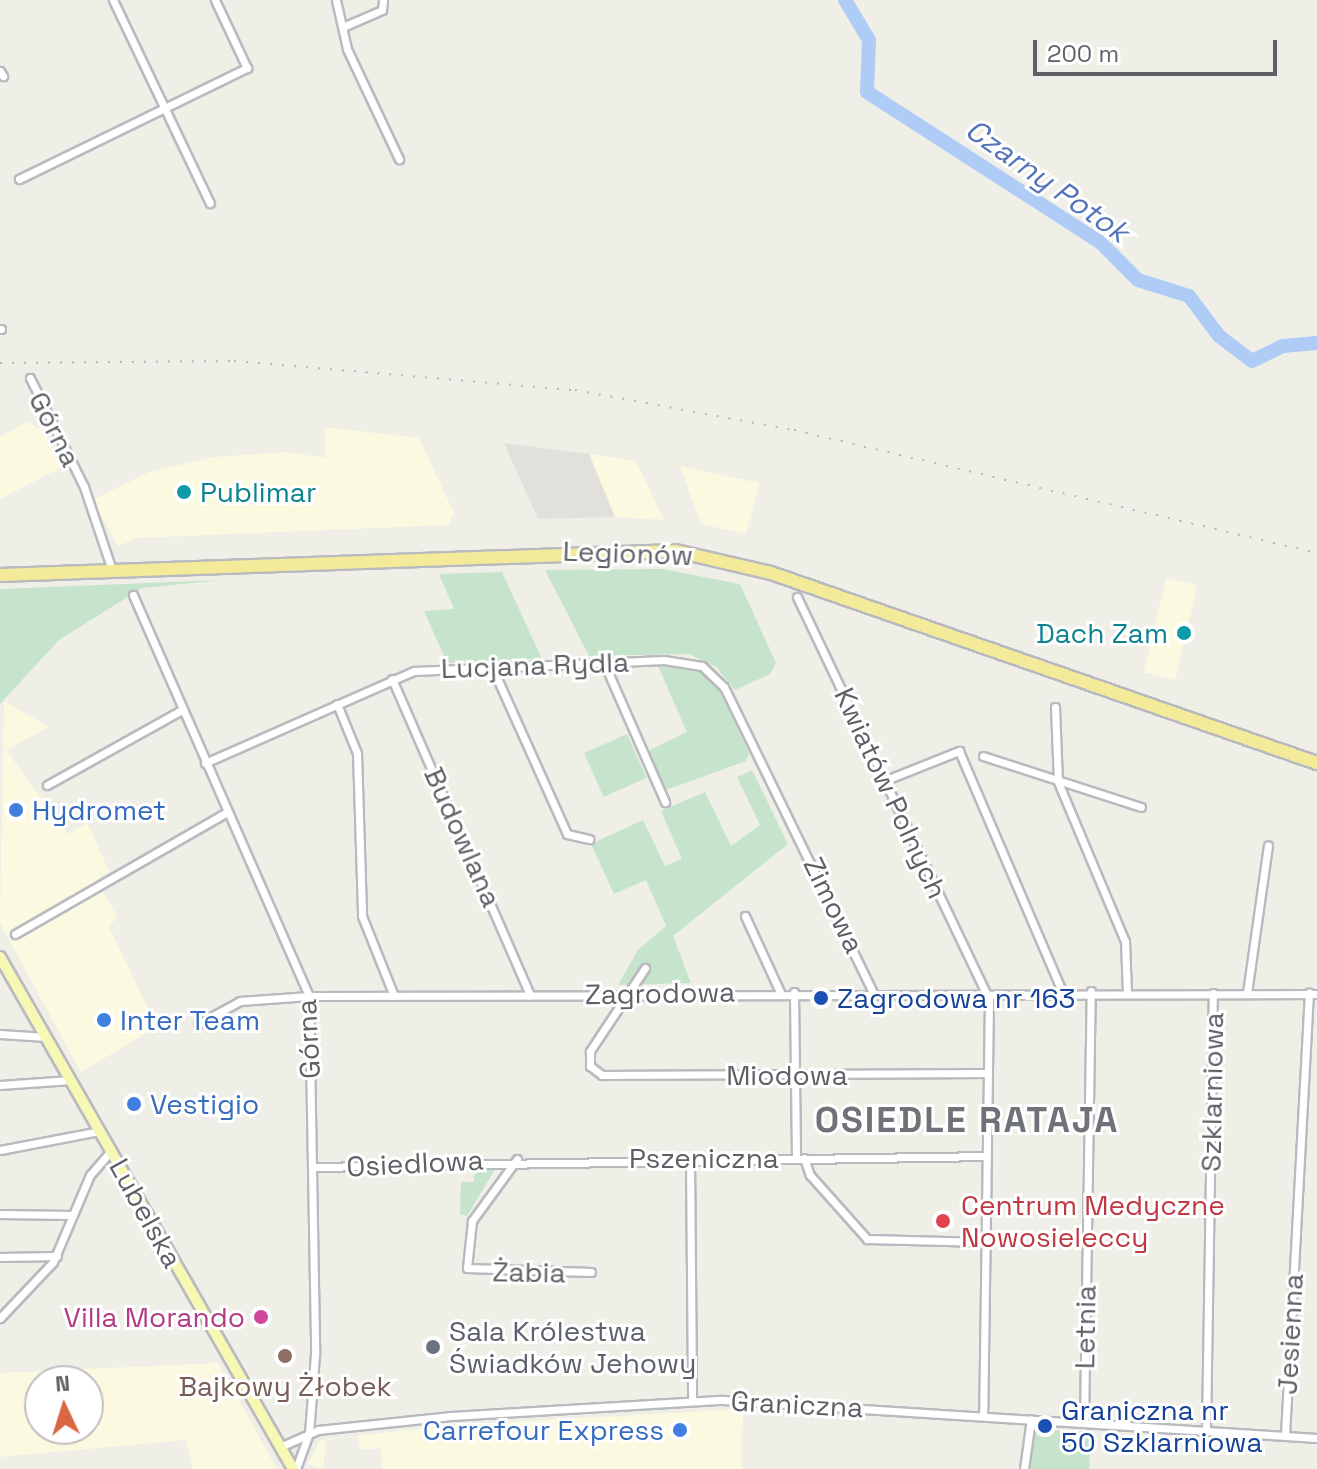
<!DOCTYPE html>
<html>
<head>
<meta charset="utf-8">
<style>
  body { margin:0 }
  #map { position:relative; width:1317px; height:1469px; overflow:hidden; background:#efefe7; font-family:"Space Grotesk",sans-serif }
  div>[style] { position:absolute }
  .commercial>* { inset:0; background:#fbf9e0; transform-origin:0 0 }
  .industrial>* { inset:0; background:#e1e0db }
  .green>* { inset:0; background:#c6e4cb; transform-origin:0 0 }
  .river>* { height:14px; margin:-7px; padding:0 7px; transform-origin:7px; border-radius:7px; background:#afccf7 }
  .roads { filter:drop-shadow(2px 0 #b9babf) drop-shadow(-2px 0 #b9babf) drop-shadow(0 2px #b9babf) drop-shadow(0 -2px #b9babf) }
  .street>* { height:7px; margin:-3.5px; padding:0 3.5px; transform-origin:3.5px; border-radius:3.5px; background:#fff }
  .primary>* { height:10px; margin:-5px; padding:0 5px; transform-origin:5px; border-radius:5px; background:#f7f8b3 }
  .highway>* { height:12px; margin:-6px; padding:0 6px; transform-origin:6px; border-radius:6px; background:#f3eb9a }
  .rail>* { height:2px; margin-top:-1px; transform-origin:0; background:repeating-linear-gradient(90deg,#b6b7b7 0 2px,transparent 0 12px) }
  .dots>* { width:22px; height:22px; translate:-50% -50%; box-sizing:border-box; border:4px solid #fff; border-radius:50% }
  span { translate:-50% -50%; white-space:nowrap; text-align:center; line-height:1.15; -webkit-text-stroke:6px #fff; paint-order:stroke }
  .street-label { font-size:28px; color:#5e6066 }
  .culture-label { font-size:28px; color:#0d838f }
  .left { translate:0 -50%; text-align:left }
  .right { translate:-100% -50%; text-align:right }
  .shop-label { font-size:28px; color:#366cbe }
  .transit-label { font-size:28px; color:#164399 }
  .health-label { font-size:28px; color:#be3a42 }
  .hotel-label { font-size:28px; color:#b23c85 }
  .worship-label { font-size:28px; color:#5b616d }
  .education-label { font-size:28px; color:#785e54 }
  .water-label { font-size:30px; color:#5374b9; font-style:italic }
  .district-label { font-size:36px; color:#6f7278; font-weight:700; letter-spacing:2px }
  .north { position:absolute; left:24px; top:1365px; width:80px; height:80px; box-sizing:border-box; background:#fff; border:2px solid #bfbfc2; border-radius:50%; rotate:356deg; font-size:22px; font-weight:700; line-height:32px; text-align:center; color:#5e6066 }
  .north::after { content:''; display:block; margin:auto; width:28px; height:36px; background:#d96743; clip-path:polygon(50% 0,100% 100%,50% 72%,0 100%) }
  .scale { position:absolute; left:1033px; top:40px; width:244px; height:36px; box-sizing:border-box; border:4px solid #5e6066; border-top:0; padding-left:10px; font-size:24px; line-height:28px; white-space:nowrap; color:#5e6066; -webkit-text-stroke:6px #fff; paint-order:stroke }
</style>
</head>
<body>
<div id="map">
  <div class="commercial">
    <i style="clip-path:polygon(26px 422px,42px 429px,62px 467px,0 499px,0 437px)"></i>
    <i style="clip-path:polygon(324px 427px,419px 438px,454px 513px,448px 525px,137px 538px,118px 546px,92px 500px,149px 472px,214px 457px,286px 452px,326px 458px)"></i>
    <i style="clip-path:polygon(589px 454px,636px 461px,664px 520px,615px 517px)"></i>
    <i style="clip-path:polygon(680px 466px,759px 483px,746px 534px,701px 524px)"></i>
    <i style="left:1166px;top:578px;width:32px;height:97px;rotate:13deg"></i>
    <i style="clip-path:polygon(4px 701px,49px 727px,6px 750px,68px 834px,87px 823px,109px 871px,97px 880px,117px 917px,109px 927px,157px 1027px,81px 1072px,0 923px)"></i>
    <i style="clip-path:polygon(evenodd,218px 1363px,277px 1469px,193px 1469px,186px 1440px,0 1457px,0 1373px,218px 1363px,40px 1381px,88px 1381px,88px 1429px,40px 1429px,40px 1381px)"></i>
    <i style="clip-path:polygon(743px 1409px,741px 1469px,383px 1469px,380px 1448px,360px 1450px,358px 1436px,326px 1440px,323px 1469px,308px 1464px,320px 1440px,453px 1425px)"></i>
  </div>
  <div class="industrial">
    <i style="clip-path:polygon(504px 443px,589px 454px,615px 517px,538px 519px)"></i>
  </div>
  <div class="green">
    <i style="clip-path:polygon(662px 569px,740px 584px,776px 663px,770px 674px,735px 690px,716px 667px,689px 654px,589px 656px,545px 570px)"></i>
    <i style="clip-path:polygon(502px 572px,542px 659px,447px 663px,424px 611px,454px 609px,439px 574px)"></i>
    <i style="clip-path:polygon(222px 580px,142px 588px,59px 640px,0 704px,0 589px)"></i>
    <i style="clip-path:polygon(658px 666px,698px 670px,717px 685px,749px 753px,746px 761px,666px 790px,648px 751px,687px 732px)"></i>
    <i style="left:627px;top:734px;width:48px;height:47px;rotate:66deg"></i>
    <i style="clip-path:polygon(752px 770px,788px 844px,673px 936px,691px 983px,618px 985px,638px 950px,666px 926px,646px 880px,614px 894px,591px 844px,643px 820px,665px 866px,682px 859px,661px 811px,705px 792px,731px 846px,760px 825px,737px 777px)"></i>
    <i style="clip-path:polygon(497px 1166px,467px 1216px,460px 1214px,461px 1182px,474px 1182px,475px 1167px)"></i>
    <i style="clip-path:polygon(1036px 1429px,1091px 1432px,1089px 1469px,1030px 1469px)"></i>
  </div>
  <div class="river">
    <i style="left:845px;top:0;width:47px;rotate:59deg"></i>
    <i style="left:869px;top:40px;width:52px;rotate:92.2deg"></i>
    <i style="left:867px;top:92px;width:277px;rotate:32.8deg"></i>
    <i style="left:1100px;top:242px;width:54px;rotate:45deg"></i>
    <i style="left:1138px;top:280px;width:53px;rotate:17.4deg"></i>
    <i style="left:1189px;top:296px;width:50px;rotate:53.1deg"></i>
    <i style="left:1219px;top:336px;width:41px;rotate:37.1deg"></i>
    <i style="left:1252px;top:361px;width:34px;rotate:-26deg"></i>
    <i style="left:1283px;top:346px;width:34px;rotate:-5deg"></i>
  </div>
  <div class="roads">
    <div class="street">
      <i style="left:113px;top:0;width:225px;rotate:64.5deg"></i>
      <i style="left:336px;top:0;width:50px;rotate:77.3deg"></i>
      <i style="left:347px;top:49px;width:122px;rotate:64.7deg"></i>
      <i style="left:345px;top:26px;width:40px;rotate:-23.4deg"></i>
      <i style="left:382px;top:10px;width:10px;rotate:-84deg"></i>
      <i style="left:0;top:71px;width:6px;rotate:59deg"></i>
      <i style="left:19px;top:179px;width:254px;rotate:-26deg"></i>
      <i style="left:247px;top:68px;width:75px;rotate:-115.2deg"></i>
      <i style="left:0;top:329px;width:1px"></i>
      <i style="left:30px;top:378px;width:122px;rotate:63.6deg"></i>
      <i style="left:84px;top:487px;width:88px;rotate:71.4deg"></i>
      <i style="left:133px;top:595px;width:438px;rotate:66.3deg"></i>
      <i style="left:309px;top:996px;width:358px;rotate:89deg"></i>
      <i style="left:315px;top:1354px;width:79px;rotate:94.3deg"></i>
      <i style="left:309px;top:1433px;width:38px;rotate:110deg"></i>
      <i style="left:797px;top:597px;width:445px;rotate:64.5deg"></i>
      <i style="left:989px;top:999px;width:417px;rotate:90.8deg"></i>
      <i style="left:604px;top:663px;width:152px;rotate:66.3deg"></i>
      <i style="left:492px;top:667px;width:183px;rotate:65.8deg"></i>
      <i style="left:567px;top:834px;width:23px;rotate:13deg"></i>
      <i style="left:392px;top:679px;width:345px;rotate:66.4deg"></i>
      <i style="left:337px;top:704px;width:53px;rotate:67.8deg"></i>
      <i style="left:357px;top:753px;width:163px;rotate:88.2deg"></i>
      <i style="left:362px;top:916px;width:86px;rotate:68.2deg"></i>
      <i style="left:1055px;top:707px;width:75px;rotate:87.7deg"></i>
      <i style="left:1058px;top:782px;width:173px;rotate:67.2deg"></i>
      <i style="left:1125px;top:941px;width:51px;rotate:87.8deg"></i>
      <i style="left:983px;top:756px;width:166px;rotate:17.9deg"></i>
      <i style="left:205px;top:763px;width:228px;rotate:-23.8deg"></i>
      <i style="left:414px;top:671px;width:250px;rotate:-2.5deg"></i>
      <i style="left:664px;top:660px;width:38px;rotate:9deg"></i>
      <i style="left:702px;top:666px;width:30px;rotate:44deg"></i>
      <i style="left:724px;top:687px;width:338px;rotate:64deg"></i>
      <i style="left:886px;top:780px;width:79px;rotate:-21.7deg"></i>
      <i style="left:959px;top:751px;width:261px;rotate:66.8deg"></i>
      <i style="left:47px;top:785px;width:154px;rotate:-29.1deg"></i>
      <i style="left:745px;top:916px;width:84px;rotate:65.3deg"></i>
      <i style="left:15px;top:934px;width:245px;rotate:-29.9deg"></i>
      <i style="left:645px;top:968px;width:100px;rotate:123.5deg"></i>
      <i style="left:590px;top:1051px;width:15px;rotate:90deg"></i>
      <i style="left:590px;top:1066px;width:15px;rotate:37deg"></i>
      <i style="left:602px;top:1075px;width:386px;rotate:-0.3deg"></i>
      <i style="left:794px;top:992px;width:166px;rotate:89.3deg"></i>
      <i style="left:1247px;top:993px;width:149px;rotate:-81.9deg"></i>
      <i style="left:198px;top:1024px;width:48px;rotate:-28.7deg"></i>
      <i style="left:240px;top:1001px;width:69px;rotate:-4.1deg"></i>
      <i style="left:309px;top:996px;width:1008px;rotate:-0.11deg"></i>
      <i style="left:0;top:1034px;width:46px;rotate:3.7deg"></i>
      <i style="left:0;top:1085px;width:71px;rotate:-4deg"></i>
      <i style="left:0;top:1150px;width:102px;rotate:-10.8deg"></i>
      <i style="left:804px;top:1158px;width:18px;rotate:71deg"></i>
      <i style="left:810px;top:1175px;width:86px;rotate:48.3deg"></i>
      <i style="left:867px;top:1239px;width:119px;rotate:1.4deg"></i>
      <i style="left:517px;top:1159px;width:77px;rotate:126deg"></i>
      <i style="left:472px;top:1221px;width:47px;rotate:96.1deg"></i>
      <i style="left:467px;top:1268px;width:124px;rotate:1.8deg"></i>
      <i style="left:690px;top:1159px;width:242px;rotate:89.5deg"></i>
      <i style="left:312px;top:1167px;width:675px;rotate:-0.93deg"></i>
      <i style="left:0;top:1214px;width:72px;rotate:0.8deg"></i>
      <i style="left:0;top:1257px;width:57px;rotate:-1deg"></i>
      <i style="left:0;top:1318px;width:77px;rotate:-46.6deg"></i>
      <i style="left:53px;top:1262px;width:95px;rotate:-67deg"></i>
      <i style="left:90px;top:1175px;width:32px;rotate:-49deg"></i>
      <i style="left:1084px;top:1422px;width:431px;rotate:-89.1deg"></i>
      <i style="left:1206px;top:1431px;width:438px;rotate:-89.1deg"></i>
      <i style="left:1285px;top:1435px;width:443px;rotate:-86.9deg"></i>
      <i style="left:280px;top:1447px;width:42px;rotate:-24.1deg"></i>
      <i style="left:318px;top:1430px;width:134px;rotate:-6deg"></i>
      <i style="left:451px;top:1416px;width:272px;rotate:-3.4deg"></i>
      <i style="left:723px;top:1400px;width:595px;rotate:3.66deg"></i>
      <i style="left:1024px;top:1469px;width:50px;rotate:-82deg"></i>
    </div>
    <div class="primary">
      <i style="left:0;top:957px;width:590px;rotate:60.22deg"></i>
    </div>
    <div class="highway">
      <i style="left:0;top:575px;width:676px;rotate:-2.03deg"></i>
      <i style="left:676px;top:551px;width:98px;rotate:13deg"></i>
      <i style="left:771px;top:573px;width:578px;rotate:19.19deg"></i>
    </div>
  </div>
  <div class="rail">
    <i style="left:0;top:363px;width:234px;rotate:-0.5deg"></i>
    <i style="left:234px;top:361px;width:342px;rotate:4.9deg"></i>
    <i style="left:575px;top:390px;width:223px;rotate:10.4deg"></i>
    <i style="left:794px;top:430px;width:537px;rotate:13.23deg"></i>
  </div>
  <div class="dots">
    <i style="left:184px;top:492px;background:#0f9aa8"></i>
    <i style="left:1184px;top:633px;background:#0f9aa8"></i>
    <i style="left:16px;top:810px;background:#3f7fe0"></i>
    <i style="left:821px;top:998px;background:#1a4fb4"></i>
    <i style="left:104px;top:1020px;background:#3f7fe0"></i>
    <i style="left:134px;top:1104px;background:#3f7fe0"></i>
    <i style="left:943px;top:1221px;background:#e0444e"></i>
    <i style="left:261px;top:1317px;background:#d1479c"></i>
    <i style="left:433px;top:1347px;background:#6b7280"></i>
    <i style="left:285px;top:1356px;background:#8d6e63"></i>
    <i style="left:1045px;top:1426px;background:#1a4fb4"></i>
    <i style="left:680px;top:1430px;background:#3f7fe0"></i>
  </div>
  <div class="street-label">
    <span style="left:55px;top:429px;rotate:63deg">Górna</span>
    <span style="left:628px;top:553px;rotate:2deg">Legionów</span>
    <span style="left:535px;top:665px;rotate:-2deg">Lucjana Rydla</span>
    <span style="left:891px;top:793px;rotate:65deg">Kwiatów Polnych</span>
    <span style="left:463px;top:837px;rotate:66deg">Budowlana</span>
    <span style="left:834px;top:905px;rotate:64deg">Zimowa</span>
    <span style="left:660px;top:993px;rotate:-1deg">Zagrodowa</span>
    <span style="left:308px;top:1039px;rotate:-93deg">Górna</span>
    <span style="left:787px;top:1075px">Miodowa</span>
    <span style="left:1212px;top:1092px;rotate:-89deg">Szklarniowa</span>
    <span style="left:704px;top:1158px">Pszeniczna</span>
    <span style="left:415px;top:1163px;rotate:-3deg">Osiedlowa</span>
    <span style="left:146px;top:1213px;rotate:61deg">Lubelska</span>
    <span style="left:529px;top:1272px;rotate:1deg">Żabia</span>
    <span style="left:1085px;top:1327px;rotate:-89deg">Letnia</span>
    <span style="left:1290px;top:1334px;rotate:-87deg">Jesienna</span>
    <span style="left:797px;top:1404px;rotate:3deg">Graniczna</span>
  </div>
  <div class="culture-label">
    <span class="left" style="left:200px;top:492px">Publimar</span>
    <span class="right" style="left:1168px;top:633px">Dach Zam</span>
  </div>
  <div class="shop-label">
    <span class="left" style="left:32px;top:810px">Hydromet</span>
    <span class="left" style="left:120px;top:1020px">Inter Team</span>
    <span class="left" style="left:150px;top:1104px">Vestigio</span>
    <span class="right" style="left:664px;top:1430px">Carrefour Express</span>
  </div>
  <div class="transit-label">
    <span class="left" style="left:837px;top:998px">Zagrodowa nr 163</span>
    <span class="left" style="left:1061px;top:1426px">Graniczna nr<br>50 Szklarniowa</span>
  </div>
  <div class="health-label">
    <span class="left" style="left:961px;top:1221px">Centrum Medyczne<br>Nowosieleccy</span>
  </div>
  <div class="hotel-label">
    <span class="right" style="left:245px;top:1317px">Villa Morando</span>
  </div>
  <div class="worship-label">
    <span class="left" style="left:449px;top:1347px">Sala Królestwa<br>Świadków Jehowy</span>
  </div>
  <div class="education-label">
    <span style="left:285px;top:1386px">Bajkowy Żłobek</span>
  </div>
  <div class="water-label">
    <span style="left:1047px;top:181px;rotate:35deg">Czarny Potok</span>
  </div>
  <div class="district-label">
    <span style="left:967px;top:1121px">OSIEDLE RATAJA</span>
  </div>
  <div class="north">N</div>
  <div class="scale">200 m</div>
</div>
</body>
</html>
